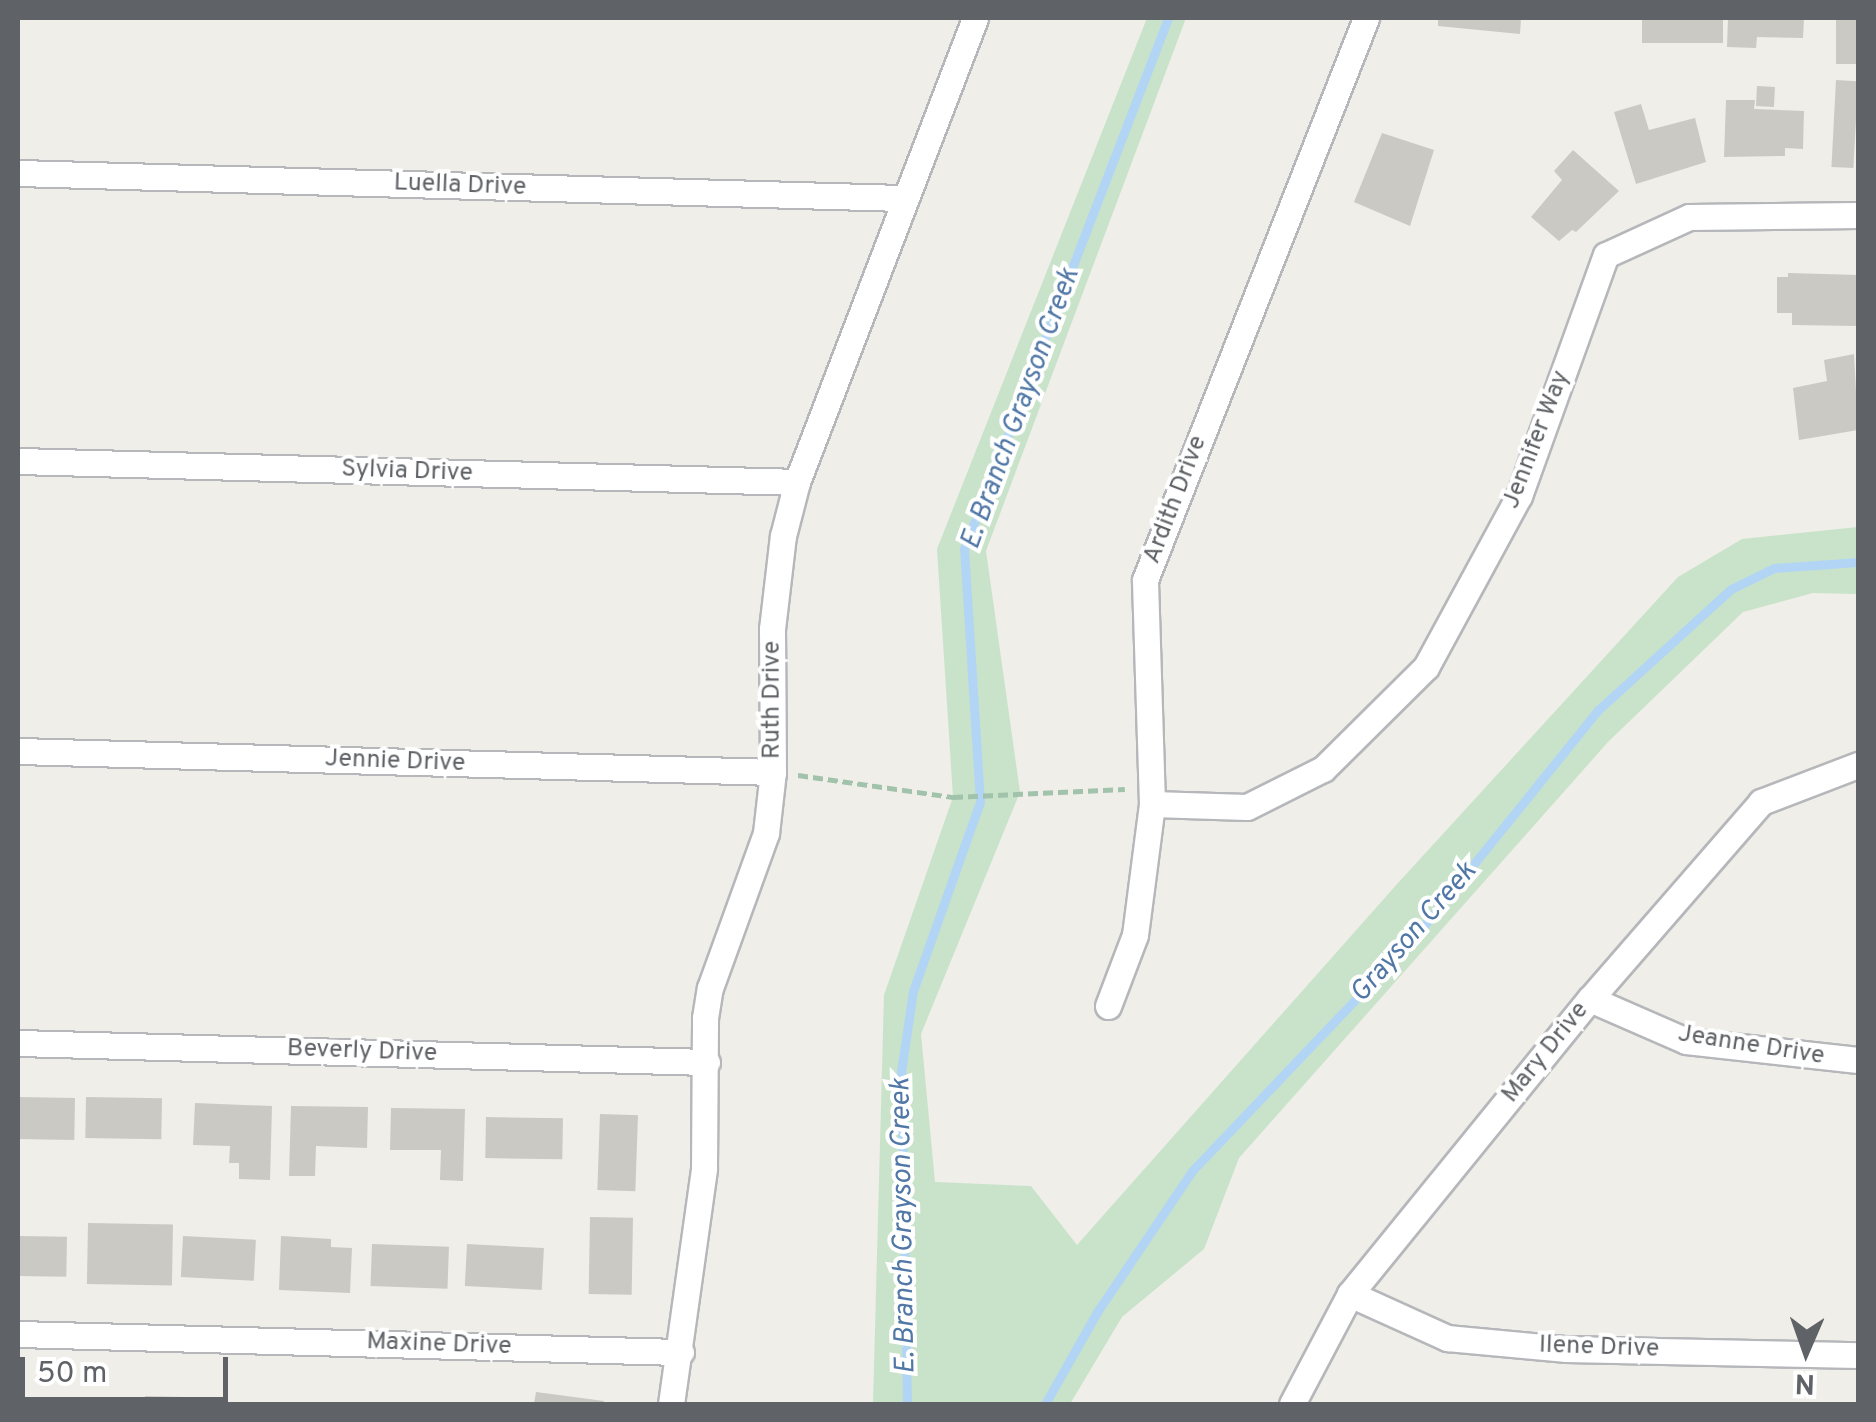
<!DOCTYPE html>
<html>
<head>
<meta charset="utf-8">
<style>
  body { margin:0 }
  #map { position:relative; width:1876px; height:1422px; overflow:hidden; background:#efeee8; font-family:Overpass,sans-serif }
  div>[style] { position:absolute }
  .green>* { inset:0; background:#c8e3c9 }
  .stream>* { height:9px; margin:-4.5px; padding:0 4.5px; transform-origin:4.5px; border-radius:4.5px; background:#b2d5f5 }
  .building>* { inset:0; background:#cbc9c4; transform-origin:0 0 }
  .path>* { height:5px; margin-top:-2.5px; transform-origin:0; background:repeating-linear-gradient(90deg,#a1c2ab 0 10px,transparent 0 15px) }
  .roads { filter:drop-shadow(2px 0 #b5b7ba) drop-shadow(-2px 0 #b5b7ba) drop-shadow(0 2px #b5b7ba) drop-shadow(0 -2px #b5b7ba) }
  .minor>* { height:25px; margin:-12.5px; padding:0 12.5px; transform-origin:12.5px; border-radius:12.5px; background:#fff }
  span { translate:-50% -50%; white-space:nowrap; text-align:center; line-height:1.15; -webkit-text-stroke:8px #fff; paint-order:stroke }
  .street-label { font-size:25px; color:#5f6266 }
  .water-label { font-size:28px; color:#5077a6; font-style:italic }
  .frame { position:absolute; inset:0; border:20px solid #5f6266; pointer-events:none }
  .north { position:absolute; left:1756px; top:1302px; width:100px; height:100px; -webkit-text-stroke:8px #fff; paint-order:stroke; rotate:182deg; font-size:28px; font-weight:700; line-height:40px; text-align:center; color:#5f6266 }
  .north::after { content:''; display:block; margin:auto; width:35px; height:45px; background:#5f6266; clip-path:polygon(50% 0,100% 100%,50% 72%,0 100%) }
  .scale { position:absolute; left:20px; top:1357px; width:208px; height:45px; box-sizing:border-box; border:5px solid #5f6266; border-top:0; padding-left:12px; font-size:30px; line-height:35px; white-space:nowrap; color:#5f6266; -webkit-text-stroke:8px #fff; paint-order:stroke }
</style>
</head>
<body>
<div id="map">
  <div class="green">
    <i style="clip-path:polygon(1147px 18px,1186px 18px,986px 551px,1020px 792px,921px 1034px,935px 1182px,1031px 1186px,1077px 1245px,1398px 883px,1678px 577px,1742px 539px,1858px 527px,1858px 594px,1813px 593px,1743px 612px,1608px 742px,1239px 1158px,1204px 1249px,1122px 1317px,1070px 1404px,873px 1404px,884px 995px,953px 797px,937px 549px)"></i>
  </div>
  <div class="stream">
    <i style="left:907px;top:1404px;width:332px;rotate:-91deg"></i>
    <i style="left:901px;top:1072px;width:82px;rotate:-81.6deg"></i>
    <i style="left:913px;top:991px;width:201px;rotate:-70.5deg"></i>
    <i style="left:980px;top:802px;width:254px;rotate:-93.6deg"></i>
    <i style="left:964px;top:549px;width:569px;rotate:-68.98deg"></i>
    <i style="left:1045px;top:1404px;width:106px;rotate:-60.5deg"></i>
    <i style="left:1097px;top:1312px;width:170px;rotate:-56deg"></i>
    <i style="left:1192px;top:1171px;width:322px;rotate:-46.4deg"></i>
    <i style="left:1414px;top:938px;width:292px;rotate:-51.1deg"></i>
    <i style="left:1597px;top:711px;width:181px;rotate:-42.3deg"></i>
    <i style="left:1731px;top:589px;width:48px;rotate:-26deg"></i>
    <i style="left:1774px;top:568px;width:84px;rotate:-4.1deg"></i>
  </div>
  <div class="building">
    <i style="clip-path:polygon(1438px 18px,1521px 18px,1520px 34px,1438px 26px)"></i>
    <i style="left:1642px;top:18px;width:81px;height:25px"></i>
    <i style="clip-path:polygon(1728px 18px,1804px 18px,1803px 38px,1757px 37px,1756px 48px,1727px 47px)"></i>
    <i style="left:1836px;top:18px;width:22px;height:46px"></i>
    <i style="left:1836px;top:80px;width:22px;height:87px;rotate:3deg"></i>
    <i style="left:1757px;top:86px;width:18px;height:20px;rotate:3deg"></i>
    <i style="clip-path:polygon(1726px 100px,1755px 100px,1754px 109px,1804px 111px,1803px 149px,1785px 148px,1785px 156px,1724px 157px)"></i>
    <i style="clip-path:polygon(1641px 104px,1649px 130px,1695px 118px,1706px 162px,1636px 184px,1614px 112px)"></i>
    <i style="clip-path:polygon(1382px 133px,1434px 150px,1410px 226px,1354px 202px)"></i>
    <i style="clip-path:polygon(1573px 150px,1619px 191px,1576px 232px,1572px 230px,1559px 241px,1531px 217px,1562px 180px,1554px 171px)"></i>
    <i style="clip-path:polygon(1788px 273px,1858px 275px,1858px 326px,1792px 325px,1792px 313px,1777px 313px,1777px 277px,1788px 277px)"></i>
    <i style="clip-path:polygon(1854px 354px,1858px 430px,1799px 440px,1793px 388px,1827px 381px,1824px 360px)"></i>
    <i style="left:18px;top:1097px;width:57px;height:42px;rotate:1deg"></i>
    <i style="left:86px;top:1097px;width:76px;height:41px;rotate:1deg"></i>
    <i style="clip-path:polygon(195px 1103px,272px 1106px,270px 1180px,239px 1179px,239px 1163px,229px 1163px,230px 1146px,193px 1145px)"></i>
    <i style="clip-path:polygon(291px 1106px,368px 1107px,367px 1148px,316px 1146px,315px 1176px,289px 1176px)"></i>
    <i style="clip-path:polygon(391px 1108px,465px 1109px,463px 1181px,440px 1180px,441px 1150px,390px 1150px)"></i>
    <i style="left:600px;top:1114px;width:38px;height:76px;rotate:2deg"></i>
    <i style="left:486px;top:1117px;width:77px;height:41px;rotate:1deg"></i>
    <i style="left:590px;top:1217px;width:43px;height:77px;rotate:1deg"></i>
    <i style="left:88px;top:1223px;width:85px;height:61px;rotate:1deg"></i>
    <i style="left:18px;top:1236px;width:49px;height:40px;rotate:1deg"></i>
    <i style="left:183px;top:1236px;width:73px;height:41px;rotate:3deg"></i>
    <i style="clip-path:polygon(281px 1236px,331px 1239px,331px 1247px,352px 1248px,350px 1293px,279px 1290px)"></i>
    <i style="left:372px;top:1244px;width:77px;height:42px;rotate:2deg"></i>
    <i style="left:467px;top:1244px;width:77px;height:42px;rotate:3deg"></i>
    <i style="clip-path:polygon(536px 1392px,604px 1401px,603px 1404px,534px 1404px)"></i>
    <i style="clip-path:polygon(145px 1396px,224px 1398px,224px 1404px,144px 1404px)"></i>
  </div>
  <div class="path">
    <i style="left:798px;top:775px;width:157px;rotate:8.1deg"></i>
    <i style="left:953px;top:797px;width:172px;rotate:-2.7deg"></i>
  </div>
  <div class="roads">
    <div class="minor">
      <i style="left:18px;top:173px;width:885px;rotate:1.62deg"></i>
      <i style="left:18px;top:461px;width:779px;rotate:1.54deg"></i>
      <i style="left:18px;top:751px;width:755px;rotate:1.59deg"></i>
      <i style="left:1152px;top:804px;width:95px;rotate:1.8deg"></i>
      <i style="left:1247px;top:807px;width:85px;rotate:-26.6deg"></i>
      <i style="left:1323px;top:769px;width:145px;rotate:-44.7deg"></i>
      <i style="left:1426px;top:667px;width:195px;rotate:-61.5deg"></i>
      <i style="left:1519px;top:496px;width:256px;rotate:-70.2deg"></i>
      <i style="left:1606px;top:255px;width:91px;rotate:-24.6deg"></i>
      <i style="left:1689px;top:217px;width:169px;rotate:-0.7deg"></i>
      <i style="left:1590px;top:999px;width:105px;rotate:23.6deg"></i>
      <i style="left:1686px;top:1041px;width:173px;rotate:6.3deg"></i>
      <i style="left:1108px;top:1006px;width:76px;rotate:-69.2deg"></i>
      <i style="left:1135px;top:935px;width:132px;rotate:-82.6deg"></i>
      <i style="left:1152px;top:804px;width:224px;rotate:-91.8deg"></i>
      <i style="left:1145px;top:580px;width:604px;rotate:-68.53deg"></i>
      <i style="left:18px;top:1043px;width:689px;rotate:1.58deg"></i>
      <i style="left:1350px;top:1294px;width:107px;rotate:24.4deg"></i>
      <i style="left:1447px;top:1338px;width:120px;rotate:5.3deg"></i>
      <i style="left:1566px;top:1349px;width:292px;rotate:1.2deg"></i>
      <i style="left:18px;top:1334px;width:663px;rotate:1.56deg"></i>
      <i style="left:671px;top:1404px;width:238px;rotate:-82deg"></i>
      <i style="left:704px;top:1168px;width:150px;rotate:-89.6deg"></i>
      <i style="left:705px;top:1018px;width:30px;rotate:-81deg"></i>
      <i style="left:710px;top:988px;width:165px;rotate:-70.1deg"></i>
      <i style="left:766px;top:833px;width:61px;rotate:-83.5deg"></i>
      <i style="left:773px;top:772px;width:143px;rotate:-90.4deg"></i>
      <i style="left:772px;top:629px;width:94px;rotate:-83.3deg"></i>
      <i style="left:783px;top:536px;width:56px;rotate:-75.5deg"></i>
      <i style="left:797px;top:482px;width:497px;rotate:-69deg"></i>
      <i style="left:1292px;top:1404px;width:124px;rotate:-62.2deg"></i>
      <i style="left:1350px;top:1294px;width:380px;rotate:-50.9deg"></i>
      <i style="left:1590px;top:999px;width:261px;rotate:-49deg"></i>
      <i style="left:1761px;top:802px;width:104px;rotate:-20.9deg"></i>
    </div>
  </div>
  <div class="street-label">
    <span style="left:460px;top:186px;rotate:2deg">Luella Drive</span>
    <span style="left:1537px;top:440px;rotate:-69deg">Jennifer Way</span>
    <span style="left:407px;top:472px;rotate:2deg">Sylvia Drive</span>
    <span style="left:1176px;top:500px;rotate:-69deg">Ardith Drive</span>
    <span style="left:773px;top:700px;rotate:-90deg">Ruth Drive</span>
    <span style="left:395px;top:762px;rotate:2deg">Jennie Drive</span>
    <span style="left:1751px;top:1046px;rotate:9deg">Jeanne Drive</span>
    <span style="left:362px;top:1052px;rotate:2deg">Beverly Drive</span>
    <span style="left:1546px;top:1053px;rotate:-51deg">Mary Drive</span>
    <span style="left:439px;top:1345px;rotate:2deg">Maxine Drive</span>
    <span style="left:1599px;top:1348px;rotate:2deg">Ilene Drive</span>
  </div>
  <div class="water-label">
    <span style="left:1021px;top:409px;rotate:-70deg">E. Branch Grayson Creek</span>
    <span style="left:1414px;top:933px;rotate:-49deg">Grayson Creek</span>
    <span style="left:904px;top:1226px;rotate:-91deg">E. Branch Grayson Creek</span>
  </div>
  <div class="frame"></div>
  <div class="north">N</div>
  <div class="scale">50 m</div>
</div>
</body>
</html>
